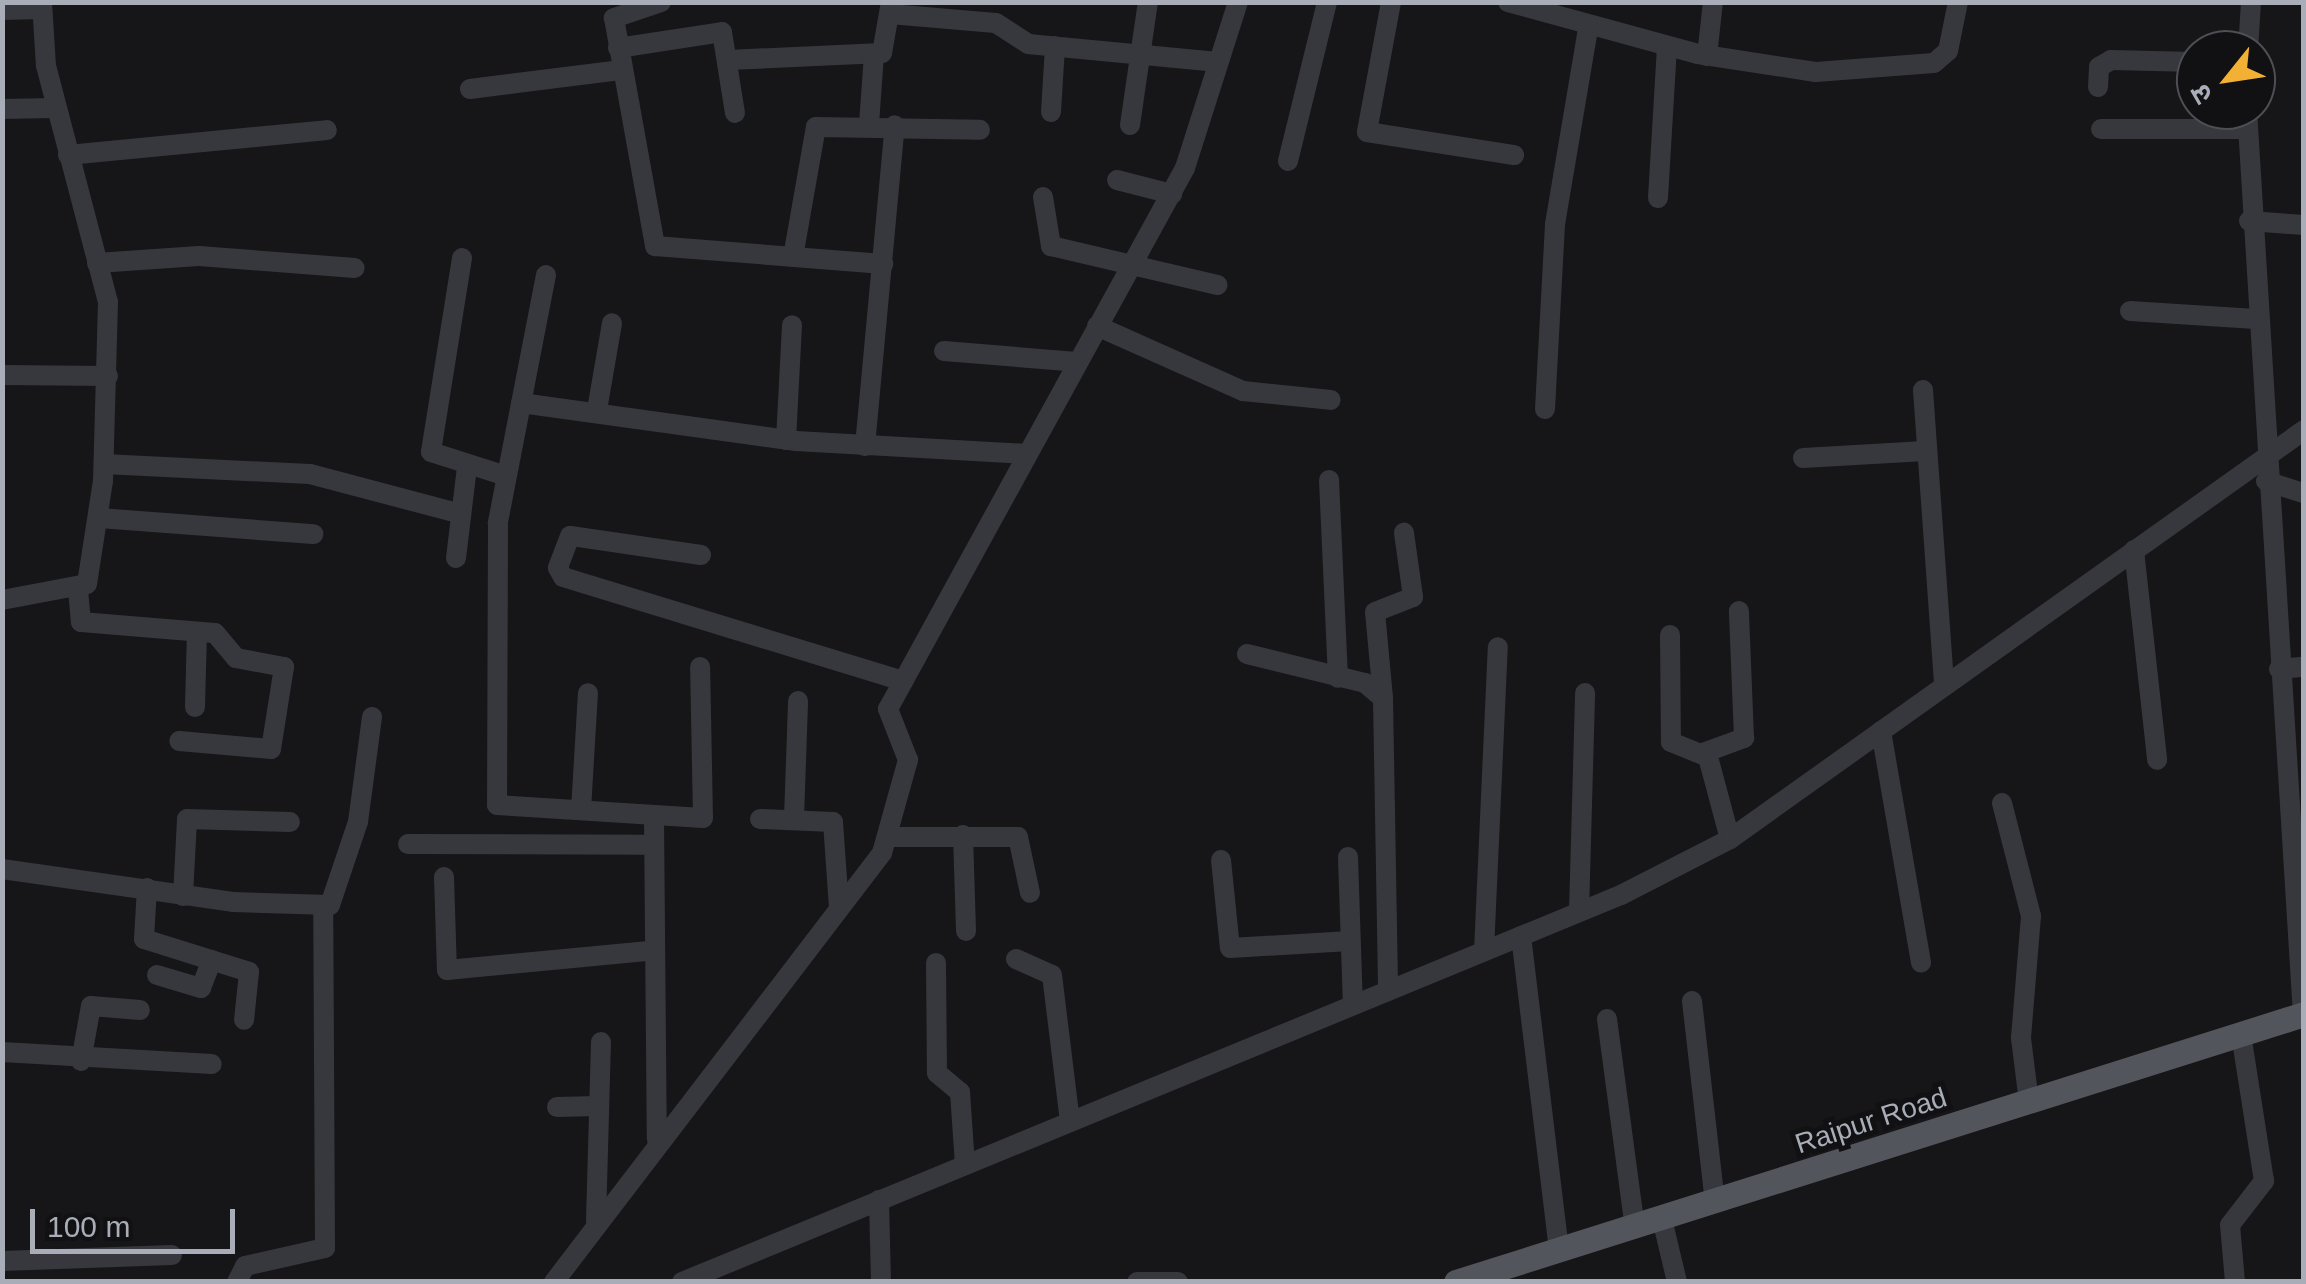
<!DOCTYPE html>
<html>
<head>
<meta charset="utf-8">
<style>
  body { margin:0 }
  #map { position:relative; width:2306px; height:1284px; overflow:hidden; background:#161618; font-family:Helvetica,"Noto Sans Devanagari",sans-serif }
  div>[style] { position:absolute }
  .minor>* { height:20px; margin:-10px; padding:0 10px; transform-origin:10px; border-radius:10px; background:#37383d }
  .major>* { height:25px; margin:-12.5px; padding:0 12.5px; transform-origin:12.5px; border-radius:12.5px; background:#53555c }
  span { translate:-50% -50%; white-space:nowrap; text-align:center; line-height:1.15; -webkit-text-stroke:10px #111113; paint-order:stroke }
  .street-label { font-size:28px; color:#a8adb8 }
  .frame { position:absolute; inset:0; border:5px solid #a8adb8; pointer-events:none }
  .north { position:absolute; left:2176px; top:30px; width:100px; height:100px; box-sizing:border-box; background:#111113; border:2px solid #4d4f55; border-radius:50%; rotate:240deg; font-size:28px; font-weight:700; line-height:40px; text-align:center; color:#a8adb8 }
  .north::after { content:''; display:block; margin:auto; width:35px; height:45px; background:#f2b134; clip-path:polygon(50% 0,100% 100%,50% 72%,0 100%) }
  .scale { position:absolute; left:30px; top:1209px; width:205px; height:45px; box-sizing:border-box; border:5px solid #a8adb8; border-top:0; padding-left:12px; font-size:30px; line-height:35px; white-space:nowrap; color:#a8adb8; -webkit-text-stroke:8px #111113; paint-order:stroke }
</style>
</head>
<body>
<div id="map">
  <div class="minor">
    <i style="left:661px;top:2px;width:50px;rotate:161.2deg"></i>
    <i style="left:614px;top:18px;width:232px;rotate:79.8deg"></i>
    <i style="left:655px;top:246px;width:229px;rotate:4.5deg"></i>
    <i style="left:1391px;top:2px;width:132px;rotate:100.5deg"></i>
    <i style="left:1367px;top:132px;width:149px;rotate:8.9deg"></i>
    <i style="left:1508px;top:2px;width:197px;rotate:15.3deg"></i>
    <i style="left:1698px;top:54px;width:119px;rotate:8.7deg"></i>
    <i style="left:1816px;top:72px;width:118px;rotate:-4.4deg"></i>
    <i style="left:1934px;top:63px;width:18px;rotate:-41deg"></i>
    <i style="left:1948px;top:51px;width:50px;rotate:-78.5deg"></i>
    <i style="left:2px;top:10px;width:40px;rotate:-1.4deg"></i>
    <i style="left:890px;top:14px;width:106px;rotate:4.9deg"></i>
    <i style="left:996px;top:23px;width:38px;rotate:33deg"></i>
    <i style="left:1028px;top:44px;width:191px;rotate:5.4deg"></i>
    <i style="left:618px;top:48px;width:105px;rotate:-8.7deg"></i>
    <i style="left:722px;top:32px;width:82px;rotate:80.9deg"></i>
    <i style="left:2248px;top:50px;width:48px;rotate:-86.4deg"></i>
    <i style="left:1707px;top:56px;width:54px;rotate:-83.7deg"></i>
    <i style="left:728px;top:60px;width:154px;rotate:-2.6deg"></i>
    <i style="left:882px;top:53px;width:52px;rotate:-80deg"></i>
    <i style="left:2098px;top:87px;width:20px;rotate:-87deg"></i>
    <i style="left:2099px;top:67px;width:14px;rotate:-30deg"></i>
    <i style="left:2111px;top:60px;width:85px;rotate:1.3deg"></i>
    <i style="left:470px;top:89px;width:151px;rotate:-7.2deg"></i>
    <i style="left:2px;top:109px;width:53px;rotate:-1.1deg"></i>
    <i style="left:2247px;top:110px;width:906px;rotate:86.46deg"></i>
    <i style="left:1051px;top:112px;width:66px;rotate:-86.5deg"></i>
    <i style="left:869px;top:124px;width:70px;rotate:-85.9deg"></i>
    <i style="left:1130px;top:125px;width:124px;rotate:-81.7deg"></i>
    <i style="left:2101px;top:129px;width:146px"></i>
    <i style="left:68px;top:155px;width:260px;rotate:-5.5deg"></i>
    <i style="left:1288px;top:161px;width:164px;rotate:-76.2deg"></i>
    <i style="left:1117px;top:180px;width:57px;rotate:14.3deg"></i>
    <i style="left:1043px;top:197px;width:50px;rotate:80.7deg"></i>
    <i style="left:1051px;top:246px;width:171px;rotate:13.2deg"></i>
    <i style="left:1658px;top:198px;width:151px;rotate:-86.6deg"></i>
    <i style="left:2249px;top:221px;width:55px;rotate:4.2deg"></i>
    <i style="left:793px;top:257px;width:132px;rotate:-80deg"></i>
    <i style="left:816px;top:127px;width:164px;rotate:1deg"></i>
    <i style="left:462px;top:258px;width:196px;rotate:99.1deg"></i>
    <i style="left:431px;top:452px;width:79px;rotate:17.7deg"></i>
    <i style="left:97px;top:263px;width:102px;rotate:-3.9deg"></i>
    <i style="left:199px;top:256px;width:156px;rotate:4.4deg"></i>
    <i style="left:546px;top:275px;width:253px;rotate:101deg"></i>
    <i style="left:498px;top:523px;width:282px;rotate:90.2deg"></i>
    <i style="left:497px;top:805px;width:206px;rotate:3.6deg"></i>
    <i style="left:703px;top:818px;width:151px;rotate:-91.1deg"></i>
    <i style="left:2130px;top:311px;width:126px;rotate:3.6deg"></i>
    <i style="left:1097px;top:326px;width:160px;rotate:24deg"></i>
    <i style="left:1243px;top:391px;width:88px;rotate:5.8deg"></i>
    <i style="left:944px;top:351px;width:133px;rotate:4.7deg"></i>
    <i style="left:2px;top:375px;width:106px;rotate:0.5deg"></i>
    <i style="left:1923px;top:390px;width:297px;rotate:85.9deg"></i>
    <i style="left:521px;top:403px;width:278px;rotate:7.9deg"></i>
    <i style="left:796px;top:441px;width:229px;rotate:3.2deg"></i>
    <i style="left:1545px;top:409px;width:185px;rotate:-86.9deg"></i>
    <i style="left:1555px;top:224px;width:199px;rotate:-80.4deg"></i>
    <i style="left:597px;top:410px;width:88px;rotate:-80.2deg"></i>
    <i style="left:786px;top:440px;width:115px;rotate:-87deg"></i>
    <i style="left:865px;top:446px;width:322px;rotate:-84.7deg"></i>
    <i style="left:1803px;top:458px;width:122px;rotate:-3.3deg"></i>
    <i style="left:104px;top:464px;width:206px;rotate:2.8deg"></i>
    <i style="left:310px;top:474px;width:156px;rotate:14.8deg"></i>
    <i style="left:1329px;top:480px;width:198px;rotate:87.4deg"></i>
    <i style="left:2266px;top:481px;width:40px;rotate:18deg"></i>
    <i style="left:99px;top:518px;width:215px;rotate:4.3deg"></i>
    <i style="left:2134px;top:550px;width:211px;rotate:83.7deg"></i>
    <i style="left:701px;top:555px;width:132px;rotate:-171.7deg"></i>
    <i style="left:570px;top:536px;width:34px;rotate:111deg"></i>
    <i style="left:558px;top:568px;width:10px;rotate:61deg"></i>
    <i style="left:563px;top:577px;width:356px;rotate:17deg"></i>
    <i style="left:456px;top:558px;width:92px;rotate:-83.1deg"></i>
    <i style="left:78px;top:589px;width:33px;rotate:85deg"></i>
    <i style="left:81px;top:622px;width:134px;rotate:4.7deg"></i>
    <i style="left:215px;top:633px;width:33px;rotate:50deg"></i>
    <i style="left:236px;top:658px;width:49px;rotate:10.6deg"></i>
    <i style="left:284px;top:667px;width:83px;rotate:99deg"></i>
    <i style="left:271px;top:749px;width:92px;rotate:-175deg"></i>
    <i style="left:2px;top:600px;width:86px;rotate:-10.7deg"></i>
    <i style="left:87px;top:584px;width:104px;rotate:-81.2deg"></i>
    <i style="left:103px;top:481px;width:179px;rotate:-88.4deg"></i>
    <i style="left:108px;top:302px;width:244px;rotate:-104.7deg"></i>
    <i style="left:46px;top:66px;width:64px;rotate:-93.6deg"></i>
    <i style="left:1670px;top:635px;width:107px;rotate:89.5deg"></i>
    <i style="left:1671px;top:742px;width:40px;rotate:22deg"></i>
    <i style="left:1708px;top:757px;width:85px;rotate:75deg"></i>
    <i style="left:1247px;top:654px;width:122px;rotate:13.8deg"></i>
    <i style="left:1365px;top:683px;width:23px;rotate:40deg"></i>
    <i style="left:1383px;top:698px;width:293px;rotate:89deg"></i>
    <i style="left:2279px;top:669px;width:25px;rotate:-5deg"></i>
    <i style="left:1383px;top:698px;width:86px;rotate:-95.3deg"></i>
    <i style="left:1375px;top:612px;width:41px;rotate:-21.5deg"></i>
    <i style="left:1413px;top:597px;width:65px;rotate:-98deg"></i>
    <i style="left:195px;top:707px;width:74px;rotate:-88.5deg"></i>
    <i style="left:1881px;top:731px;width:235px;rotate:80.2deg"></i>
    <i style="left:1703px;top:753px;width:44px;rotate:-20.1deg"></i>
    <i style="left:1744px;top:738px;width:127px;rotate:-92.3deg"></i>
    <i style="left:2002px;top:803px;width:117px;rotate:75.6deg"></i>
    <i style="left:2031px;top:916px;width:122px;rotate:94.7deg"></i>
    <i style="left:2021px;top:1038px;width:64px;rotate:82.9deg"></i>
    <i style="left:581px;top:810px;width:117px;rotate:-86.6deg"></i>
    <i style="left:654px;top:816px;width:323px;rotate:89.5deg"></i>
    <i style="left:794px;top:818px;width:117px;rotate:-88deg"></i>
    <i style="left:760px;top:819px;width:73px;rotate:2.4deg"></i>
    <i style="left:833px;top:822px;width:85px;rotate:86deg"></i>
    <i style="left:963px;top:835px;width:96px;rotate:88.2deg"></i>
    <i style="left:889px;top:837px;width:129px"></i>
    <i style="left:1018px;top:837px;width:57px;rotate:77.9deg"></i>
    <i style="left:408px;top:844px;width:245px;rotate:0.2deg"></i>
    <i style="left:1348px;top:857px;width:148px;rotate:88.1deg"></i>
    <i style="left:1221px;top:860px;width:88px;rotate:84.2deg"></i>
    <i style="left:1230px;top:948px;width:120px;rotate:-3.3deg"></i>
    <i style="left:2px;top:869px;width:233px;rotate:8.1deg"></i>
    <i style="left:233px;top:902px;width:97px;rotate:1.8deg"></i>
    <i style="left:330px;top:905px;width:88px;rotate:-71.4deg"></i>
    <i style="left:358px;top:822px;width:106px;rotate:-82.4deg"></i>
    <i style="left:444px;top:877px;width:93px;rotate:88.2deg"></i>
    <i style="left:447px;top:970px;width:203px;rotate:-5.4deg"></i>
    <i style="left:147px;top:888px;width:51px;rotate:93.4deg"></i>
    <i style="left:144px;top:939px;width:110px;rotate:17.4deg"></i>
    <i style="left:249px;top:972px;width:48px;rotate:95.9deg"></i>
    <i style="left:183px;top:896px;width:77px;rotate:-87deg"></i>
    <i style="left:187px;top:819px;width:103px;rotate:1.7deg"></i>
    <i style="left:1579px;top:912px;width:219px;rotate:-88.4deg"></i>
    <i style="left:1521px;top:936px;width:316px;rotate:83.1deg"></i>
    <i style="left:1484px;top:951px;width:304px;rotate:-87.4deg"></i>
    <i style="left:1016px;top:959px;width:39px;rotate:24deg"></i>
    <i style="left:1052px;top:975px;width:148px;rotate:83deg"></i>
    <i style="left:936px;top:963px;width:110px;rotate:89.5deg"></i>
    <i style="left:937px;top:1073px;width:30px;rotate:40deg"></i>
    <i style="left:960px;top:1092px;width:73px;rotate:86.1deg"></i>
    <i style="left:157px;top:975px;width:46px;rotate:16.5deg"></i>
    <i style="left:201px;top:988px;width:30px;rotate:-69deg"></i>
    <i style="left:1692px;top:1001px;width:202px;rotate:83.5deg"></i>
    <i style="left:1607px;top:1019px;width:211px;rotate:82.4deg"></i>
    <i style="left:2px;top:1052px;width:210px;rotate:3.3deg"></i>
    <i style="left:81px;top:1061px;width:56px;rotate:-79.7deg"></i>
    <i style="left:91px;top:1006px;width:49px;rotate:4.7deg"></i>
    <i style="left:557px;top:1107px;width:41px;rotate:-1.4deg"></i>
    <i style="left:879px;top:1200px;width:82px;rotate:88.6deg"></i>
    <i style="left:1662px;top:1219px;width:65px;rotate:76.6deg"></i>
    <i style="left:596px;top:1221px;width:179px;rotate:-88.4deg"></i>
    <i style="left:2px;top:1261px;width:170px;rotate:-2deg"></i>
    <i style="left:237px;top:1282px;width:18px;rotate:-63deg"></i>
    <i style="left:245px;top:1266px;width:82px;rotate:-12.7deg"></i>
    <i style="left:325px;top:1248px;width:341px;rotate:-90.3deg"></i>
    <i style="left:554px;top:1282px;width:540px;rotate:-52.6deg"></i>
    <i style="left:882px;top:853px;width:97px;rotate:-74.4deg"></i>
    <i style="left:908px;top:760px;width:55px;rotate:-111.4deg"></i>
    <i style="left:888px;top:709px;width:617px;rotate:-61.23deg"></i>
    <i style="left:1185px;top:168px;width:174px;rotate:-72.3deg"></i>
    <i style="left:682px;top:1282px;width:1016px;rotate:-22.4deg"></i>
    <i style="left:1621px;top:895px;width:123px;rotate:-27.2deg"></i>
    <i style="left:1730px;top:839px;width:705px;rotate:-35.47deg"></i>
    <i style="left:1137px;top:1282px;width:41px"></i>
    <i style="left:2235px;top:1282px;width:57px;rotate:-95deg"></i>
    <i style="left:2230px;top:1225px;width:56px;rotate:-52.3deg"></i>
    <i style="left:2264px;top:1181px;width:149px;rotate:-98.9deg"></i>
  </div>
  <div class="major">
    <i style="left:1456px;top:1282px;width:889px;rotate:-17.54deg"></i>
  </div>
  <div class="street-label">
    <span style="left:1871px;top:1121px;rotate:-18deg">Raipur Road</span>
  </div>
  <div class="frame"></div>
  <div class="north">उ</div>
  <div class="scale">100 m</div>
</div>
</body>
</html>
